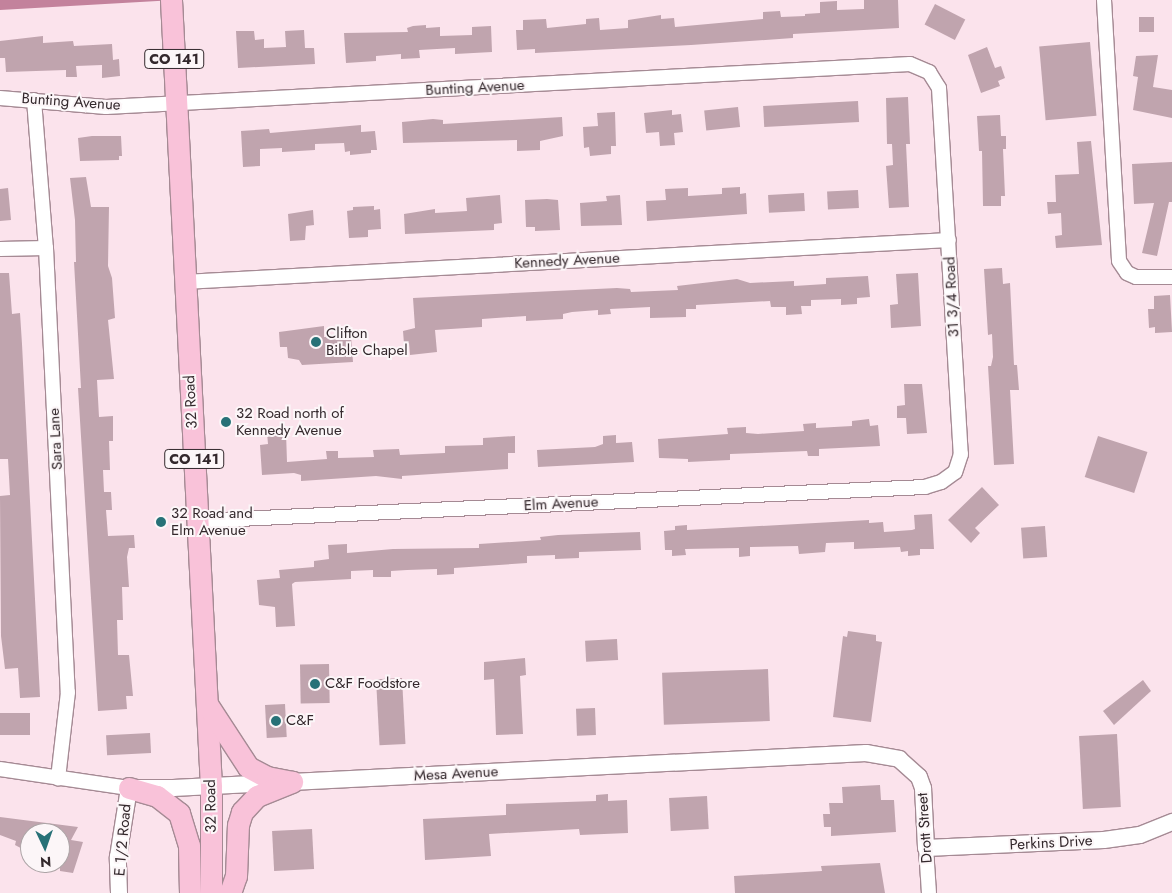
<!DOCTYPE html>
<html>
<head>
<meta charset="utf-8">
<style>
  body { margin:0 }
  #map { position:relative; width:1172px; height:893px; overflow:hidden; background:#fbe3ec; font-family:Jost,sans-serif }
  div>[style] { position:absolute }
  .water>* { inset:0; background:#c3829c }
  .building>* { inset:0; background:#c0a4ae; transform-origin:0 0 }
  .roads { filter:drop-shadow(1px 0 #a58a94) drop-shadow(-1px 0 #a58a94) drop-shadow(0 1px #a58a94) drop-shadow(0 -1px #a58a94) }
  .minor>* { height:14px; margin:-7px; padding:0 7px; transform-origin:7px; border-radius:7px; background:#fff }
  .tertiary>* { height:16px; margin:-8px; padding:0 8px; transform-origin:8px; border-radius:8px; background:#fff }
  .primary>* { height:21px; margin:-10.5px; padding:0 10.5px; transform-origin:10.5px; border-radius:10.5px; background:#f9c2d9 }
  .dots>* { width:14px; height:14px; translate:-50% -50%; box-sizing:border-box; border:2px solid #fcf6f8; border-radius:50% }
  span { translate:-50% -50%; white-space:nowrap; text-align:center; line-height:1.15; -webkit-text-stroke:4px #fcf6f8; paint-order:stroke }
  .shield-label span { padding:1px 4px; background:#fcf6f8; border:1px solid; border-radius:4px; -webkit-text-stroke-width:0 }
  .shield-label { font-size:14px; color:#33282c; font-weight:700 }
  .street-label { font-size:15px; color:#33282c }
  .poi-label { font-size:15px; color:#33282c }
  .left { translate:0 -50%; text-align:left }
  .north { position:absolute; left:20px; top:823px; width:50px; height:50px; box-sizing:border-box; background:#fcf6f8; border:1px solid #aca4a6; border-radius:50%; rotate:177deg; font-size:14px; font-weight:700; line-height:20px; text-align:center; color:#33282c }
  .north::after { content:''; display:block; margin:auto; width:18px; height:22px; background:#277177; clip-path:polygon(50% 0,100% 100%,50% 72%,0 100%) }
</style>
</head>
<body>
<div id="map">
  <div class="water">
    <i style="clip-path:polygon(0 0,175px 0,0 10px)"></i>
  </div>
  <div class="building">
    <i style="clip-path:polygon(864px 0,898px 0,899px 28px,793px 34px,793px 38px,691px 45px,535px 53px,535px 49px,517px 50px,516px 30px,523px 30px,523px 20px,546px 19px,547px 28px,586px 24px,586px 19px,599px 18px,600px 30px,628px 28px,628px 20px,661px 15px,661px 19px,674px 18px,675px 27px,763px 19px,763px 12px,780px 11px,781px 17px,805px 16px,805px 14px,820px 13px,820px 2px,837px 1px,837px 10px,864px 9px)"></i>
    <i style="left:935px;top:4px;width:34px;height:23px;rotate:27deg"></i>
    <i style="left:1154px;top:17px;width:15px;height:15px;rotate:90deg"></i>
    <i style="clip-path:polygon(426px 25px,426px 28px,440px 27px,440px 36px,472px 35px,472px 27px,491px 26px,492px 52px,455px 54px,455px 48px,419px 50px,420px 58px,401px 59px,401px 54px,376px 56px,376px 61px,346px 63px,344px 33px,408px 32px,407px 28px,413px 26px)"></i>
    <i style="clip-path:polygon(304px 30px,305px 48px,314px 48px,315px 64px,238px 68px,236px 31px,254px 31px,255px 40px,264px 39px,264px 48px,286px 47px,285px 31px)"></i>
    <i style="clip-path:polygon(43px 36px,43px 43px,73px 41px,74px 46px,112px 44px,113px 60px,119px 59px,120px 76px,102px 78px,102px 65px,76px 66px,77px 77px,66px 77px,66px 70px,6px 72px,5px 58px,0 58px,0 41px)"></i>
    <i style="left:1090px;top:42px;width:74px;height:51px;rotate:85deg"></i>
    <i style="clip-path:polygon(987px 47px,995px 68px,1001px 66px,1005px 78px,998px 81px,1000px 86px,981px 93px,968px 55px)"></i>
    <i style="clip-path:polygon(1158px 55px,1153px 87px,1172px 90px,1172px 118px,1133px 110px,1138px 77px,1133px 76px,1136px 56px)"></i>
    <i style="clip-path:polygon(908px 97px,910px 144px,906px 144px,909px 207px,889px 208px,886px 166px,893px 165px,892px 144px,887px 144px,886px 98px)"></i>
    <i style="left:858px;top:101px;width:21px;height:95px;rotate:87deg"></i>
    <i style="left:738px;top:107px;width:20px;height:34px;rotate:84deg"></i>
    <i style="clip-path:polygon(672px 110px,672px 115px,681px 114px,683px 132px,674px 133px,675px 145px,660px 146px,659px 132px,646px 133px,644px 113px)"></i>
    <i style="clip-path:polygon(615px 112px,616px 146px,611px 146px,611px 154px,590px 156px,589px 147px,584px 148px,583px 127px,598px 126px,597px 113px)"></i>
    <i style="clip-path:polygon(1000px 115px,1001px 136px,1006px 136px,1006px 149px,1003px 149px,1005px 196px,1001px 196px,1001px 206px,983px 206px,982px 151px,979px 151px,977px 116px)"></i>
    <i style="clip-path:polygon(562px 117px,563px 136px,540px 141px,540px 150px,517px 151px,517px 140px,403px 143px,402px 122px,433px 119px,443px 120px,443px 124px)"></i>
    <i style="clip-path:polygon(361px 125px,361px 132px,375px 131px,377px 150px,371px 150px,371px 153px,350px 155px,350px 151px,345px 152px,344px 143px,315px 144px,315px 150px,282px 152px,282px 148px,260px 149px,260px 166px,243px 167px,241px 131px,269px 129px,270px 133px)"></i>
    <i style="clip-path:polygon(92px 136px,121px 136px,122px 156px,119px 156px,119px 160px,80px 161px,78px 138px)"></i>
    <i style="clip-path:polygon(1091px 141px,1102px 245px,1056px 248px,1055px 236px,1062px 235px,1061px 213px,1048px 214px,1047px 202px,1056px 202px,1055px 175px,1079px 174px,1077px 142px)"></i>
    <i style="clip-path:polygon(1172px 162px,1172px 202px,1169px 202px,1157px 256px,1142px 253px,1154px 203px,1134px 204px,1132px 164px)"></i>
    <i style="clip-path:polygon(86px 177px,91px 207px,109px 207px,108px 266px,112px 278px,115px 318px,108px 320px,114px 379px,97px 380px,99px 417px,113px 416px,113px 441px,109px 441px,110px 470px,103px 470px,104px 492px,111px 492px,112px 510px,106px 510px,108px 536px,134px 535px,135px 548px,129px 548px,127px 557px,129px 587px,122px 587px,123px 620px,117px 620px,118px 655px,129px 655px,133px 696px,126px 696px,127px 709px,98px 711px,78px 388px,81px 388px,74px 262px,76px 262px,75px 220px,70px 178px)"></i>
    <i style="clip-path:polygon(740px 187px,740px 194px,746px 193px,747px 214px,647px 221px,646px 201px,666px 200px,665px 189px,688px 188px,688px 196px,722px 194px,722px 188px)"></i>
    <i style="clip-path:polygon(8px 188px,11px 220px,0 221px,0 189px)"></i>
    <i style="left:858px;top:190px;width:18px;height:31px;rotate:87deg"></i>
    <i style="left:804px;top:193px;width:18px;height:36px;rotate:87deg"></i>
    <i style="clip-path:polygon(500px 195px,502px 223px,494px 224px,494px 230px,405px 234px,404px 214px,435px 209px,435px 213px,467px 211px,466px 198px)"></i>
    <i style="clip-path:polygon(620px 195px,622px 225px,581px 226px,580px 203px,607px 201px,606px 196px)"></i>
    <i style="clip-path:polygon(547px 199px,558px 200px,560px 230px,535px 231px,535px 227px,526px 227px,525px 200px)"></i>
    <i style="clip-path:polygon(374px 206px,374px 210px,380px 209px,381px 229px,368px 230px,368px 237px,349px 238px,347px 211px,353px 210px,353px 207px)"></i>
    <i style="clip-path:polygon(313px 210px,314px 225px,306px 226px,305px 240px,290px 241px,288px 214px)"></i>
    <i style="clip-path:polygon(1002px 268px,1003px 284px,1010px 283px,1014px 365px,1017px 365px,1019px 390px,1010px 390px,1014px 464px,994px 465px,988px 366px,991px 366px,993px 357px,992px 334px,988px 335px,984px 269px)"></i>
    <i style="clip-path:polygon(0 273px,9px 273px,12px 314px,20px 313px,22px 344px,40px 697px,20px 698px,18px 668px,5px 669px,1px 636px,0 496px,10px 495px,8px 459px,0 459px)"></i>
    <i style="clip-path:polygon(918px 273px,921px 326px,891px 328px,890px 305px,898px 304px,896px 274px)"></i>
    <i style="clip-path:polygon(868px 276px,870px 297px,857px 298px,857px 304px,841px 305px,841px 299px,811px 300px,811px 306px,801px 306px,802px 314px,786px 315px,786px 307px,771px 307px,770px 301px,696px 305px,696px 309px,686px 309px,686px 317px,650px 318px,650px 307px,610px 309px,611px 314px,598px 315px,598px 310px,572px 312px,563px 314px,563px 319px,526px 321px,526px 316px,482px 319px,482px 327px,435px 330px,437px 352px,410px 355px,409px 343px,404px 344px,403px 331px,415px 328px,413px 298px,617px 288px,630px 289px,631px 292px,678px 290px,677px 286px,737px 279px,750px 283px,794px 281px,794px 286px,826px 284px,826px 278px)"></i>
    <i style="clip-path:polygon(1170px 295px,1172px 332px,1155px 333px,1155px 327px,1149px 328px,1148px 309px,1154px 309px,1154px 296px)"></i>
    <i style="clip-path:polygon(324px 326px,324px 337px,351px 336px,353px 362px,302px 365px,299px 360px,288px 358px,287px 347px,280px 347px,279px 332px)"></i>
    <i style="clip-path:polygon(904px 384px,922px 384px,927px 433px,907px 434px,906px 418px,897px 418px,897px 406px,905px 405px)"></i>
    <i style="clip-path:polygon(869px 419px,870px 426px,878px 425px,880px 446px,819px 449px,819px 456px,808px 456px,807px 451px,730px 454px,730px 460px,688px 462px,688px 459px,659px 458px,658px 439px,728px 434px,727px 428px,746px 427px,746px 433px,758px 434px,804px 431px,803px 424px,816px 423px,816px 428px,852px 426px,852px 421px)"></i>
    <i style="clip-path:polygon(286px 432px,287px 462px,327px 459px,326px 451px,338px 451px,338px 458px,374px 457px,373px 450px,399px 449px,400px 455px,445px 453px,445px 446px,483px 445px,483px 438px,515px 436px,515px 453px,508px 453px,508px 469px,402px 476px,402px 479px,376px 476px,301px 481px,301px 475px,294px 473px,262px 475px,260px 445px,268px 444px,267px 433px)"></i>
    <i style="clip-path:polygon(616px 435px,616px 443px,632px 442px,634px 462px,538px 467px,537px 450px,595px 447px,603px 444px,603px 436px)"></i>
    <i style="left:1098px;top:436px;width:52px;height:43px;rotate:18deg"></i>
    <i style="clip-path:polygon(982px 487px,999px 505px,975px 528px,980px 533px,971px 543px,948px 520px)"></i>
    <i style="clip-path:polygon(932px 514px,934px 549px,920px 549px,920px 555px,908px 556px,908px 551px,901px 552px,900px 547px,854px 549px,854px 542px,826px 543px,825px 552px,799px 554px,798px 546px,750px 547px,750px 556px,739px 557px,739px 548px,685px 549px,686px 555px,672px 556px,672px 550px,665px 550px,664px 531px,675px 530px,675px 526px,687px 525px,687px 530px,869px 520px,869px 523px,883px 522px,884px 532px,912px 530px,915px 529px,914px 515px)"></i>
    <i style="left:1045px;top:526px;width:31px;height:24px;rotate:86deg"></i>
    <i style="clip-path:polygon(640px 532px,641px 550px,579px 552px,579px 558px,555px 559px,555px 555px,527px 556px,527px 563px,454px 568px,454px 574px,437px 575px,437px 569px,407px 570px,391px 571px,391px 577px,373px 577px,373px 570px,351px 571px,351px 579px,295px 582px,292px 584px,295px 626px,276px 627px,275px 607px,259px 605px,257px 580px,280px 578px,279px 570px,314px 567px,314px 561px,329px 559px,328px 545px,347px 544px,347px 553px,393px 549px,479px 548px,479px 544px,541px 540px,540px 537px,558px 535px)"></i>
    <i style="clip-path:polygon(848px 631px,876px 635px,876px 641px,882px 642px,871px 722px,833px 717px,843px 636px,847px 637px)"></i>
    <i style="left:617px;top:639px;width:21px;height:32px;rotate:87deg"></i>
    <i style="clip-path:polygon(525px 658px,526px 675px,520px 676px,523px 734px,496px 735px,494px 679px,484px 680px,484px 662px)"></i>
    <i style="left:329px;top:664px;width:39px;height:29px;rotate:89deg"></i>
    <i style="left:768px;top:669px;width:52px;height:106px;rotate:88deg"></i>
    <i style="left:402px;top:678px;width:66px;height:26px;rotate:87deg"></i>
    <i style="clip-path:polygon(1143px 680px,1151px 691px,1114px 725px,1103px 711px)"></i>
    <i style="left:285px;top:704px;width:33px;height:20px;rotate:87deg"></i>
    <i style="left:595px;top:708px;width:27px;height:19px;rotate:88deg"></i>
    <i style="left:30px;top:713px;width:22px;height:30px;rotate:90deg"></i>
    <i style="left:150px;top:733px;width:20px;height:44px;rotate:87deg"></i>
    <i style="left:1117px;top:734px;width:73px;height:38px;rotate:87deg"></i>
    <i style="clip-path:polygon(880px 785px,881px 800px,894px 800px,896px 832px,831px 836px,831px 827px,824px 827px,823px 814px,830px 814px,829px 803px,843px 803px,842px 787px)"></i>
    <i style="clip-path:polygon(608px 794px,608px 801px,627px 800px,628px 833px,580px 835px,579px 829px,489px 834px,491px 856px,425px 860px,423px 819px,506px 815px,506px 804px,596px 801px,596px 795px)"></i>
    <i style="left:707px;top:796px;width:33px;height:38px;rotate:87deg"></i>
    <i style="clip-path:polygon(0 817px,78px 827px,71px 840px,83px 842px,73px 873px,60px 871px,60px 833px,30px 833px,30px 853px,15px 845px,16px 841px,0 835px)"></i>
    <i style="left:312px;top:829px;width:40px;height:40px;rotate:87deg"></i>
    <i style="clip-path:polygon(880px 863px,885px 893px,735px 893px,734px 876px,822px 871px,821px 866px)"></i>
  </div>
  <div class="roads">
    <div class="minor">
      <i style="left:1104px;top:0;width:261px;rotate:86.7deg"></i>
      <i style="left:1119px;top:261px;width:14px;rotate:56deg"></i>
      <i style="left:1127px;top:273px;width:10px;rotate:24deg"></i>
      <i style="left:1136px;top:277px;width:36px"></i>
      <i style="left:0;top:98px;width:106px;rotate:4.9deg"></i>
      <i style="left:106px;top:107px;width:805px;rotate:-3.06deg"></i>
      <i style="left:910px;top:64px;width:21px;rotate:23deg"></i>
      <i style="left:929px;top:72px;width:19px;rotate:58deg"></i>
      <i style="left:939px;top:88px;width:367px;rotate:86.6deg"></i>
      <i style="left:961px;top:454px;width:19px;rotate:108deg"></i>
      <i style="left:955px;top:472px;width:17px;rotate:144deg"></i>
      <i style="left:941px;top:482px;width:17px;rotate:163deg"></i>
      <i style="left:925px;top:487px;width:729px;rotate:177.33deg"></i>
      <i style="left:34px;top:100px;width:148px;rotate:85.4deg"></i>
      <i style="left:46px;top:248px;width:445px;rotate:87.2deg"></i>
      <i style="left:68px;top:692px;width:87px;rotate:96.6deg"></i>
      <i style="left:0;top:249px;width:46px;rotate:-1.2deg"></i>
      <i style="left:184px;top:282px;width:766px;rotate:-3.14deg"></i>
      <i style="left:0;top:769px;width:130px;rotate:8.4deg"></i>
      <i style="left:926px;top:848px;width:45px;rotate:86.2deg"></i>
    </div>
    <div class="tertiary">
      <i style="left:119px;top:893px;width:36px;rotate:-92deg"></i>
      <i style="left:118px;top:857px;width:70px;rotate:-80.9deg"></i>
      <i style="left:129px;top:788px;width:44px"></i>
      <i style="left:173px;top:788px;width:694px;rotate:-2.89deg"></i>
      <i style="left:866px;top:753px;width:34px;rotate:10deg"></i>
      <i style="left:899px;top:759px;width:27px;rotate:42deg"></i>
      <i style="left:919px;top:777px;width:12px;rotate:70deg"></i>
      <i style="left:923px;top:788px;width:60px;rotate:87.1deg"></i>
      <i style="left:926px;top:848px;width:178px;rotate:-2.6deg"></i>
      <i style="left:1104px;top:840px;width:36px;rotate:-8deg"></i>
      <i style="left:1140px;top:835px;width:35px;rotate:-22deg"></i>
    </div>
    <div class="primary">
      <i style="left:171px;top:0;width:787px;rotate:87.09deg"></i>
      <i style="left:211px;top:786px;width:107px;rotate:90deg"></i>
      <i style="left:207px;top:704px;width:75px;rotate:56.9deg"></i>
      <i style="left:248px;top:767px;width:21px;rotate:28deg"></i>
      <i style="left:267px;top:777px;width:25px;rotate:11deg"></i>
      <i style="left:129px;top:788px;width:29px;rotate:16deg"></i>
      <i style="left:157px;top:796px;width:28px;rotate:38deg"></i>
      <i style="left:179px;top:813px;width:34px;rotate:73deg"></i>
      <i style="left:189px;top:845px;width:48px;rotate:88.8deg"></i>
      <i style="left:230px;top:893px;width:18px;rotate:-71deg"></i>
      <i style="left:236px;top:876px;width:51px;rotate:-87.8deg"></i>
      <i style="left:238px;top:825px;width:14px;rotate:-73deg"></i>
      <i style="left:242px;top:812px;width:22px;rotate:-47deg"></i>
      <i style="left:257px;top:796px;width:38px;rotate:-22deg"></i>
    </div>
  </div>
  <div class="dots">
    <i style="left:316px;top:342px;background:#277177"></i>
    <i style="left:226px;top:422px;background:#277177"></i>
    <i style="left:161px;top:522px;background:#277177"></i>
    <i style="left:315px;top:684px;background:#277177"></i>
    <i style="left:276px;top:721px;background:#277177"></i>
  </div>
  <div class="shield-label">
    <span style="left:174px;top:59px">CO 141</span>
    <span style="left:194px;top:459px">CO 141</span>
  </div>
  <div class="street-label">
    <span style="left:475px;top:88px;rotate:-3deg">Bunting Avenue</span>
    <span style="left:71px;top:102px;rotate:4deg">Bunting Avenue</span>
    <span style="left:567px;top:261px;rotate:-3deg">Kennedy Avenue</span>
    <span style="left:952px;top:297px;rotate:-93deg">31 3/4 Road</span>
    <span style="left:191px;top:402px;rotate:-93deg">32 Road</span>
    <span style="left:56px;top:439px;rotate:-93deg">Sara Lane</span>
    <span style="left:561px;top:504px;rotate:-3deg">Elm Avenue</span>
    <span style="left:456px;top:774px;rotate:-3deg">Mesa Avenue</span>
    <span style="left:211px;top:806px;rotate:-91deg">32 Road</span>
    <span style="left:925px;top:828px;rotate:-94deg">Drott Street</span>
    <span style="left:123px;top:840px;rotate:-85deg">E 1/2 Road</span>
    <span style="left:1051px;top:843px;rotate:-3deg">Perkins Drive</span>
  </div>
  <div class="poi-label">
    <span class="left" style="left:326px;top:342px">Clifton<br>Bible Chapel</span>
    <span class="left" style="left:236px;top:422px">32 Road north of<br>Kennedy Avenue</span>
    <span class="left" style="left:171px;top:522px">32 Road and<br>Elm Avenue</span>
    <span class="left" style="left:325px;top:684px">C&amp;F Foodstore</span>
    <span class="left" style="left:286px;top:721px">C&amp;F</span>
  </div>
  <div class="north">N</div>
</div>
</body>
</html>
